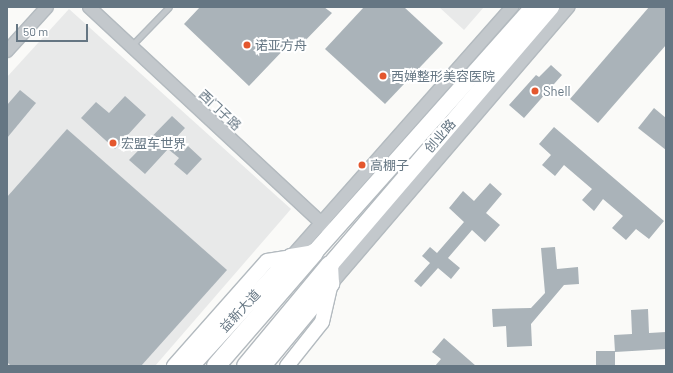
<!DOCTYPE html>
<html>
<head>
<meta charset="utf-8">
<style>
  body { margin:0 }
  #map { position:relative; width:673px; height:373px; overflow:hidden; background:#fafaf8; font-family:Barlow,"Noto Sans SC",sans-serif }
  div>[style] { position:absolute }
  .built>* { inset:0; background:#e8e9e9 }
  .building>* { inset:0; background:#aab3b9; transform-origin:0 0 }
  .roads { filter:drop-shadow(1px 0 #b3babf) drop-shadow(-1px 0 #b3babf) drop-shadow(0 1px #b3babf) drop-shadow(0 -1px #b3babf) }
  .service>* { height:5px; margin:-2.5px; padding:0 2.5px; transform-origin:2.5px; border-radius:2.5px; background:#c3c8cc }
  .tertiary>* { height:12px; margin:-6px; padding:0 6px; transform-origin:6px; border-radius:6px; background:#c3c8cc }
  .secondary>* { height:14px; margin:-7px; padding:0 7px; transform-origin:7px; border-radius:7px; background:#fff }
  .primary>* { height:16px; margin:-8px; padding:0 8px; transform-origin:8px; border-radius:8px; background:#fff }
  .motorway>* { height:18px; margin:-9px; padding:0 9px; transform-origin:9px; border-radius:9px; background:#fff }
  .dots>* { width:11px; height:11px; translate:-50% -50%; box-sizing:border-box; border:2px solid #fff; border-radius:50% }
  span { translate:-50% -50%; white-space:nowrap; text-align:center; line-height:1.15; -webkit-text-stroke:4px #fff; paint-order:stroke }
  .poi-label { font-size:13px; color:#657683 }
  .left { translate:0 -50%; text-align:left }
  .street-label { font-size:13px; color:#657683 }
  .frame { position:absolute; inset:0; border:8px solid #657683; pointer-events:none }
  .scale { position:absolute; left:16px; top:24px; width:72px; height:18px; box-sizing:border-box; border:2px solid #657683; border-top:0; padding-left:5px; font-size:12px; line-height:14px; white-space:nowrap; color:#657683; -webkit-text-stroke:3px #fff; paint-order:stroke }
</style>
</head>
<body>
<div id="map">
  <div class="built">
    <i style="clip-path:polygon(439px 7px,484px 7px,464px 30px)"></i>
    <i style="clip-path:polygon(69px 9px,291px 209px,155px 366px,7px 366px,7px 77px)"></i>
  </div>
  <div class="building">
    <i style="clip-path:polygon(200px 7px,324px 7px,332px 13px,298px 48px,291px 42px,249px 86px,184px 24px)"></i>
    <i style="clip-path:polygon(364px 7px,404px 7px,443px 43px,385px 104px,325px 49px)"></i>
    <i style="clip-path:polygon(649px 7px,666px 7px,666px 45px,598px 123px,570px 99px)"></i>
    <i style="clip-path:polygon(551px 65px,562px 75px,524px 118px,509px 105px,536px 75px,539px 77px)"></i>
    <i style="clip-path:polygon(20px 90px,36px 103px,7px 138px,7px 105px)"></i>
    <i style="clip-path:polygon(125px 96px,146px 115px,115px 149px,81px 118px,96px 102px,109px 113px)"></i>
    <i style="clip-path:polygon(654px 108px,666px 118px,666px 150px,638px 128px)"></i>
    <i style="clip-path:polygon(172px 116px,185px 128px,173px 141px,184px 151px,188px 146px,202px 159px,187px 175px,174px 164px,179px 158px,168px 149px,145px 174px,129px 160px)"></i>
    <i style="clip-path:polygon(554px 127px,664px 221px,649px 239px,636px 229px,626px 240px,612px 228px,623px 216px,603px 199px,594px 211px,582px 200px,592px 189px,564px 165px,555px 176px,542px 165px,551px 155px,539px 144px)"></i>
    <i style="clip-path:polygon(67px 129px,227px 270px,141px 366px,11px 366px,7px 362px,7px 197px)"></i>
    <i style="clip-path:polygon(490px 183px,502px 194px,486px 213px,500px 225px,485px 242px,472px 230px,448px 258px,460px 268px,451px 279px,438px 268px,421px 287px,414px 281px,430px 263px,422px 256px,430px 247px,437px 253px,464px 222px,449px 208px,463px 191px,474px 201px)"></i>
    <i style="clip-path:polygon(555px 247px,557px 269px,578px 267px,579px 284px,564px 285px,531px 324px,532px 346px,507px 347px,506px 326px,493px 327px,492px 309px,531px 308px,545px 293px,541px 248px)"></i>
    <i style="clip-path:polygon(648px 309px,649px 333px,666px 332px,666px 349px,615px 352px,614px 335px,632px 334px,631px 310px)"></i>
    <i style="clip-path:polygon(444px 338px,476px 366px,435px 366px,441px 359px,432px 352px)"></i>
    <i style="left:615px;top:351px;width:15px;height:19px;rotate:90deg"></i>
  </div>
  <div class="roads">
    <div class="service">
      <i style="left:131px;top:46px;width:54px;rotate:-45.7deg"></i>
    </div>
    <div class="tertiary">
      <i style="left:89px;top:7px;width:325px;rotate:42.9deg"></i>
      <i style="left:7px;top:51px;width:59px;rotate:-47.7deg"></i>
      <i style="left:291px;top:257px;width:334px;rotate:-48.5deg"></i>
      <i style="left:331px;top:284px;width:365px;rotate:-49.4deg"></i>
    </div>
    <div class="secondary">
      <i style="left:174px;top:366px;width:140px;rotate:-48.5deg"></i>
      <i style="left:267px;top:261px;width:24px;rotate:-9deg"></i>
      <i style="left:287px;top:366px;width:56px;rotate:-51.5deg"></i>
      <i style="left:322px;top:322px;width:39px;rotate:-77deg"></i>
    </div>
    <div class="primary">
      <i style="left:191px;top:366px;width:148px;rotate:-47.5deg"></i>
      <i style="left:291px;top:257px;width:23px;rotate:-10deg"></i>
      <i style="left:314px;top:253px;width:329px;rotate:-48.3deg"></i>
      <i style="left:263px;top:366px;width:107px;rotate:-50.3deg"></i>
      <i style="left:331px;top:284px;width:19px;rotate:-93deg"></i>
      <i style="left:330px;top:265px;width:340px;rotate:-49.4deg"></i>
    </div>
    <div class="motorway">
      <i style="left:216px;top:366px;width:150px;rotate:-49.1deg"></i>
      <i style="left:246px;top:366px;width:131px;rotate:-50.3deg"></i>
    </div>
  </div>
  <div class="dots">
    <i style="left:247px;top:45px;background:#e4572e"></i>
    <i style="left:383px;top:76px;background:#e4572e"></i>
    <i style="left:535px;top:91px;background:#e4572e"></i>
    <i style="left:113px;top:143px;background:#e4572e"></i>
    <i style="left:362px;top:165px;background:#e4572e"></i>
  </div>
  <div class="poi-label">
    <span class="left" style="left:255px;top:45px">诺亚方舟</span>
    <span class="left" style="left:391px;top:76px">西婵整形美容医院</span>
    <span class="left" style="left:543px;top:91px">Shell</span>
    <span class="left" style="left:121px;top:143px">宏盟车世界</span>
    <span class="left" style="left:370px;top:165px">高棚子</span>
  </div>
  <div class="street-label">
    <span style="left:220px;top:110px;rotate:43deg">西门子路</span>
    <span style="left:440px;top:136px;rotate:-49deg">创业路</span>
    <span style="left:240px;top:311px;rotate:-47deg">益新大道</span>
  </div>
  <div class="frame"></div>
  <div class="scale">50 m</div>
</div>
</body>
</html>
